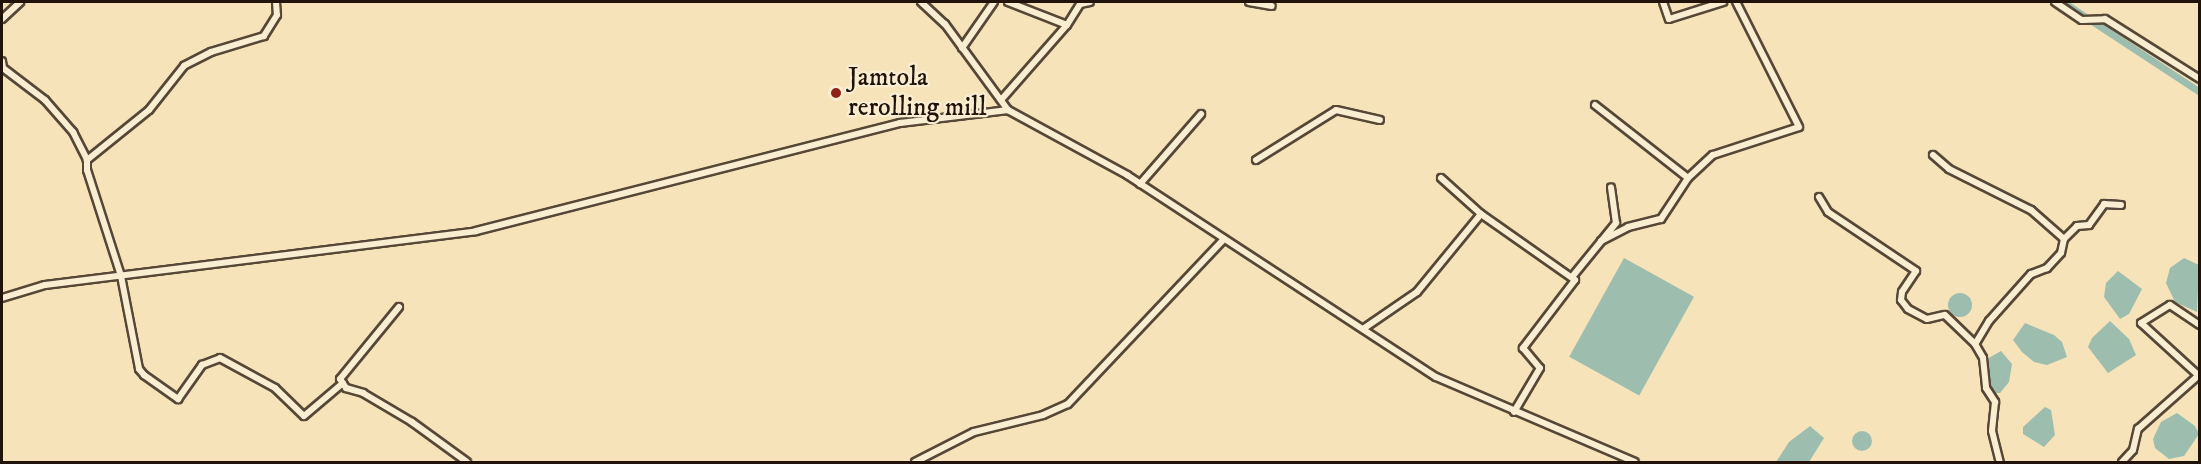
<!DOCTYPE html>
<html>
<head>
<meta charset="utf-8">
<style>
  body { margin:0 }
  #map { position:relative; width:2201px; height:464px; overflow:hidden; background:#f6e3b9; font-family:"IM FELL DW Pica",serif }
  div>[style] { position:absolute }
  .water>* { inset:0; background:#9dbeaf; transform-origin:0 0 }
  .round { border-radius:50% }
  .canal>* { height:7px; margin:-3.5px; padding:0 3.5px; transform-origin:3.5px; border-radius:3.5px; background:#9dbeaf }
  .roads { filter:drop-shadow(2px 0 #564736) drop-shadow(-2px 0 #564736) drop-shadow(0 2px #564736) drop-shadow(0 -2px #564736) }
  .minor>* { height:6px; margin:-3px; padding:0 3px; transform-origin:3px; border-radius:3px; background:#f9edd2 }
  .dots>* { width:16px; height:16px; translate:-50% -50%; box-sizing:border-box; border:3px solid #f9edd2; border-radius:50% }
  span { translate:-50% -50%; white-space:nowrap; text-align:center; line-height:1.15; -webkit-text-stroke:4.5px #f9edd2; paint-order:stroke }
  .poi-label { font-size:26px; color:#21130a }
  .left { translate:0 -50%; text-align:left }
  .frame { position:absolute; inset:0; border:3px solid #21130a; pointer-events:none }
</style>
</head>
<body>
<div id="map">
  <div class="water">
    <i style="left:1624px;top:258px;width:80px;height:113px;rotate:29deg"></i>
    <i style="clip-path:polygon(2184px 258px,2199px 265px,2197px 312px,2175px 302px,2166px 283px,2170px 268px)"></i>
    <i style="clip-path:polygon(2118px 271px,2142px 289px,2129px 314px,2120px 319px,2104px 297px,2106px 283px)"></i>
    <i class="round" style="left:1948px;top:293px;width:24px;height:24px"></i>
    <i style="clip-path:polygon(2110px 321px,2129px 339px,2136px 355px,2108px 373px,2088px 347px,2092px 338px)"></i>
    <i style="clip-path:polygon(2025px 323px,2054px 335px,2062px 342px,2067px 357px,2047px 365px,2034px 362px,2022px 352px,2013px 340px)"></i>
    <i style="clip-path:polygon(2001px 351px,2012px 364px,2009px 382px,2000px 393px,1993px 393px,1985px 360px)"></i>
    <i style="clip-path:polygon(2045px 407px,2051px 410px,2055px 435px,2044px 447px,2023px 434px,2023px 427px)"></i>
    <i style="clip-path:polygon(2177px 413px,2195px 426px,2199px 434px,2184px 456px,2169px 459px,2155px 448px,2153px 439px,2161px 422px)"></i>
    <i style="clip-path:polygon(1810px 426px,1824px 438px,1809px 462px,1776px 462px,1789px 442px)"></i>
    <i class="round" style="left:1852px;top:431px;width:20px;height:20px"></i>
  </div>
  <div class="canal">
    <i style="left:2063px;top:2px;width:164px;rotate:33.3deg"></i>
  </div>
  <div class="roads">
    <div class="minor">
      <i style="left:276px;top:2px;width:13px;rotate:86deg"></i>
      <i style="left:277px;top:15px;width:25px;rotate:122deg"></i>
      <i style="left:264px;top:36px;width:55px;rotate:163.2deg"></i>
      <i style="left:211px;top:52px;width:30px;rotate:153deg"></i>
      <i style="left:184px;top:66px;width:56px;rotate:128.5deg"></i>
      <i style="left:149px;top:110px;width:80px;rotate:141.1deg"></i>
      <i style="left:87px;top:160px;width:10px;rotate:90deg"></i>
      <i style="left:87px;top:170px;width:111px;rotate:72.2deg"></i>
      <i style="left:121px;top:276px;width:95px;rotate:79deg"></i>
      <i style="left:139px;top:369px;width:8px;rotate:50deg"></i>
      <i style="left:144px;top:375px;width:42px;rotate:35.2deg"></i>
      <i style="left:178px;top:399px;width:42px;rotate:-54.8deg"></i>
      <i style="left:202px;top:365px;width:19px;rotate:-21deg"></i>
      <i style="left:220px;top:358px;width:63px;rotate:28.6deg"></i>
      <i style="left:275px;top:388px;width:40px;rotate:44deg"></i>
      <i style="left:304px;top:416px;width:51px;rotate:-40.2deg"></i>
      <i style="left:921px;top:2px;width:33px;rotate:43deg"></i>
      <i style="left:945px;top:24px;width:107px;rotate:53.8deg"></i>
      <i style="left:1008px;top:2px;width:63px;rotate:21.3deg"></i>
      <i style="left:1067px;top:25px;width:25px;rotate:-58deg"></i>
      <i style="left:1080px;top:4px;width:10px;rotate:-11deg"></i>
      <i style="left:1249px;top:2px;width:23px;rotate:10deg"></i>
      <i style="left:1663px;top:2px;width:18px;rotate:71deg"></i>
      <i style="left:1669px;top:19px;width:57px;rotate:-17.5deg"></i>
      <i style="left:2055px;top:2px;width:32px;rotate:34deg"></i>
      <i style="left:2082px;top:20px;width:23px;rotate:-2deg"></i>
      <i style="left:2105px;top:19px;width:112px;rotate:32.3deg"></i>
      <i style="left:2px;top:19px;width:25px;rotate:-43deg"></i>
      <i style="left:962px;top:48px;width:56px;rotate:-55.2deg"></i>
      <i style="left:2px;top:61px;width:7px;rotate:82deg"></i>
      <i style="left:3px;top:68px;width:53px;rotate:37.3deg"></i>
      <i style="left:45px;top:100px;width:43px;rotate:48.8deg"></i>
      <i style="left:73px;top:132px;width:31px;rotate:63deg"></i>
      <i style="left:1001px;top:100px;width:100px;rotate:-48.7deg"></i>
      <i style="left:1595px;top:105px;width:118px;rotate:38.1deg"></i>
      <i style="left:1933px;top:155px;width:21px;rotate:41deg"></i>
      <i style="left:1949px;top:169px;width:92px;rotate:26.6deg"></i>
      <i style="left:2031px;top:210px;width:44px;rotate:41.3deg"></i>
      <i style="left:2064px;top:239px;width:14px;rotate:102deg"></i>
      <i style="left:2061px;top:253px;width:21px;rotate:133deg"></i>
      <i style="left:2047px;top:268px;width:17px;rotate:159deg"></i>
      <i style="left:2031px;top:274px;width:63px;rotate:131.8deg"></i>
      <i style="left:1989px;top:321px;width:27px;rotate:121deg"></i>
      <i style="left:1975px;top:344px;width:16px;rotate:60deg"></i>
      <i style="left:1983px;top:358px;width:30px;rotate:84deg"></i>
      <i style="left:1986px;top:388px;width:17px;rotate:57deg"></i>
      <i style="left:1995px;top:402px;width:29px;rotate:96deg"></i>
      <i style="left:1992px;top:431px;width:32px;rotate:76deg"></i>
      <i style="left:1256px;top:160px;width:94px;rotate:-32deg"></i>
      <i style="left:1336px;top:110px;width:45px;rotate:12.8deg"></i>
      <i style="left:1441px;top:178px;width:54px;rotate:42deg"></i>
      <i style="left:1481px;top:214px;width:115px;rotate:35.1deg"></i>
      <i style="left:1575px;top:280px;width:86px;rotate:127.4deg"></i>
      <i style="left:1523px;top:348px;width:26px;rotate:50deg"></i>
      <i style="left:1540px;top:368px;width:51px;rotate:120.6deg"></i>
      <i style="left:1140px;top:184px;width:93px;rotate:-48.9deg"></i>
      <i style="left:1819px;top:197px;width:17px;rotate:59deg"></i>
      <i style="left:1828px;top:212px;width:106px;rotate:33.8deg"></i>
      <i style="left:1916px;top:271px;width:25px;rotate:124deg"></i>
      <i style="left:1902px;top:292px;width:8px;rotate:97deg"></i>
      <i style="left:1901px;top:300px;width:11px;rotate:52deg"></i>
      <i style="left:1908px;top:309px;width:21px;rotate:28deg"></i>
      <i style="left:1927px;top:319px;width:18px;rotate:-13deg"></i>
      <i style="left:1945px;top:315px;width:42px;rotate:44deg"></i>
      <i style="left:2064px;top:239px;width:18px;rotate:-45deg"></i>
      <i style="left:2077px;top:226px;width:12px;rotate:-5deg"></i>
      <i style="left:2089px;top:225px;width:26px;rotate:-54deg"></i>
      <i style="left:2104px;top:204px;width:17px;rotate:3deg"></i>
      <i style="left:1601px;top:241px;width:30px;rotate:-27deg"></i>
      <i style="left:1628px;top:227px;width:34px;rotate:-14deg"></i>
      <i style="left:1661px;top:219px;width:49px;rotate:-56.6deg"></i>
      <i style="left:1688px;top:178px;width:34px;rotate:-43deg"></i>
      <i style="left:1713px;top:155px;width:90px;rotate:-18deg"></i>
      <i style="left:1799px;top:127px;width:140px;rotate:-116.7deg"></i>
      <i style="left:1572px;top:277px;width:70px;rotate:-50.8deg"></i>
      <i style="left:1616px;top:223px;width:36px;rotate:-98deg"></i>
      <i style="left:2px;top:298px;width:45px;rotate:-16.8deg"></i>
      <i style="left:45px;top:285px;width:434px;rotate:-7.1deg"></i>
      <i style="left:476px;top:231px;width:438px;rotate:-14.3deg"></i>
      <i style="left:900px;top:123px;width:109px;rotate:-6.9deg"></i>
      <i style="left:1008px;top:110px;width:136px;rotate:28.6deg"></i>
      <i style="left:1127px;top:175px;width:369px;rotate:33.2deg"></i>
      <i style="left:1436px;top:377px;width:216px;rotate:23.1deg"></i>
      <i style="left:399px;top:307px;width:93px;rotate:129.3deg"></i>
      <i style="left:340px;top:379px;width:11px;rotate:56deg"></i>
      <i style="left:346px;top:388px;width:18px;rotate:16deg"></i>
      <i style="left:363px;top:393px;width:57px;rotate:30.6deg"></i>
      <i style="left:412px;top:422px;width:68px;rotate:36deg"></i>
      <i style="left:1363px;top:329px;width:65px;rotate:-34.4deg"></i>
      <i style="left:1417px;top:292px;width:101px;rotate:-50.6deg"></i>
      <i style="left:2198px;top:375px;width:77px;rotate:-137.6deg"></i>
      <i style="left:2141px;top:323px;width:34px;rotate:-32deg"></i>
      <i style="left:2170px;top:305px;width:36px;rotate:34deg"></i>
      <i style="left:915px;top:462px;width:66px;rotate:-27deg"></i>
      <i style="left:974px;top:432px;width:71px;rotate:-13.8deg"></i>
      <i style="left:1043px;top:415px;width:27px;rotate:-24deg"></i>
      <i style="left:1068px;top:404px;width:227px;rotate:-46.6deg"></i>
      <i style="left:2122px;top:462px;width:16px;rotate:-47deg"></i>
      <i style="left:2133px;top:450px;width:22px;rotate:-77deg"></i>
      <i style="left:2138px;top:429px;width:83px;rotate:-41.6deg"></i>
    </div>
  </div>
  <div class="dots">
    <i style="left:836px;top:93px;background:#8f2418"></i>
  </div>
  <div class="poi-label">
    <span class="left" style="left:848px;top:93px">Jamtola<br>rerolling mill</span>
  </div>
  <div class="frame"></div>
</div>
</body>
</html>
